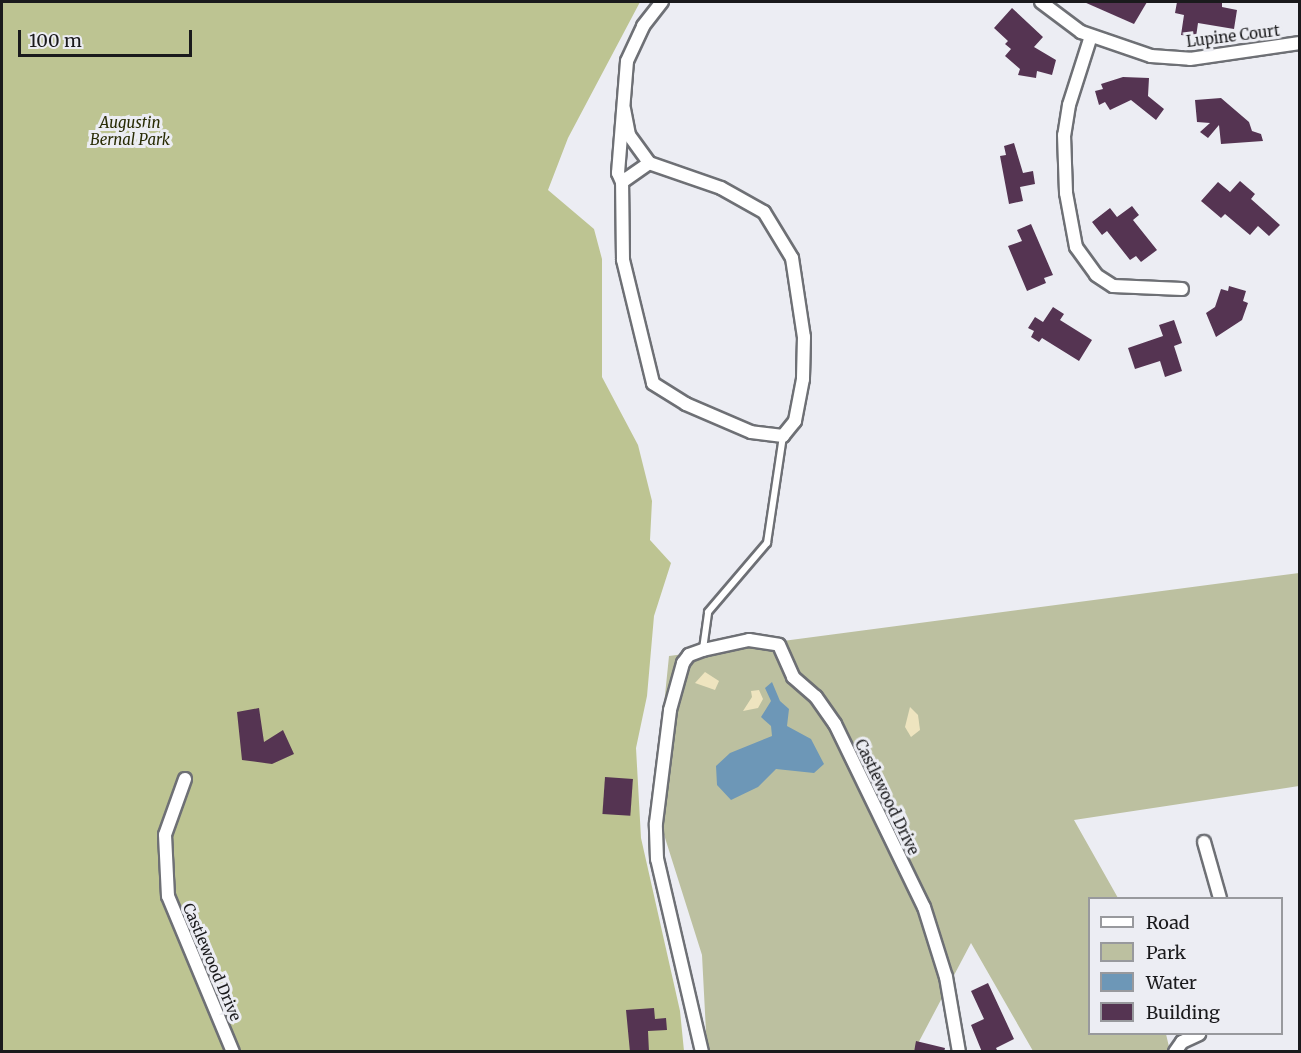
<!DOCTYPE html>
<html>
<head>
<meta charset="utf-8">
<style>
  body { margin:0 }
  #map { position:relative; width:1301px; height:1053px; overflow:hidden; background:#ecedf3; font-family:Merriweather,serif }
  div>[style] { position:absolute }
  .green>* { inset:0; background:#bcc0a0 }
  .forest>* { inset:0; background:#bdc492 }
  .sand>* { inset:0; background:#eee4bf }
  .water>* { inset:0; background:#6d97b7 }
  .building>* { inset:0; background:#553452; transform-origin:0 0 }
  .roads { filter:drop-shadow(2px 0 #6e7075) drop-shadow(-2px 0 #6e7075) drop-shadow(0 2px #6e7075) drop-shadow(0 -2px #6e7075) }
  .lane>* { height:6px; margin:-3px; padding:0 3px; transform-origin:3px; border-radius:3px; background:#fff }
  .street>* { height:12px; margin:-6px; padding:0 6px; transform-origin:6px; border-radius:6px; background:#fff }
  span { translate:-50% -50%; white-space:nowrap; text-align:center; line-height:1.15; -webkit-text-stroke:6px #ecedf3; paint-order:stroke }
  .street-label { font-size:15px; color:#1a1a1c }
  .park-label { font-size:15px; color:#292c05; font-style:italic }
  .frame { position:absolute; inset:0; border:3px solid #1a1a1c; pointer-events:none }
  .legend { position:absolute; left:1088px; top:897px; width:195px; height:138px; box-sizing:border-box; background:#ecedf3; border:2px solid #98999d; margin:0; padding:8px 10px; list-style:none; font-size:18px; color:#1a1a1c }
  .legend li { display:flex; align-items:center; gap:12px; height:30px }
  .legend b { width:30px; border:2px solid #98999d }
  .scale { position:absolute; left:18px; top:30px; width:174px; height:27px; box-sizing:border-box; border:3px solid #1a1a1c; border-top:0; padding-left:8px; font-size:18px; line-height:21px; white-space:nowrap; color:#1a1a1c; -webkit-text-stroke:4px #ecedf3; paint-order:stroke }
</style>
</head>
<body>
<div id="map">
  <div class="green">
    <i style="clip-path:polygon(1299px 573px,1299px 786px,1074px 820px,1118px 898px,1090px 898px,1090px 1034px,1166px 1034px,1170px 1051px,1033px 1051px,971px 943px,914px 1051px,707px 1051px,702px 955px,654px 803px,669px 656px)"></i>
  </div>
  <div class="forest">
    <i style="clip-path:polygon(2px 2px,640px 2px,568px 138px,548px 190px,594px 229px,602px 259px,602px 377px,638px 445px,652px 501px,650px 540px,671px 563px,654px 616px,647px 696px,636px 748px,641px 838px,680px 1011px,684px 1051px,2px 1052px)"></i>
  </div>
  <div class="sand">
    <i style="clip-path:polygon(705px 672px,719px 681px,715px 690px,695px 683px)"></i>
    <i style="clip-path:polygon(759px 690px,763px 699px,758px 708px,743px 711px,752px 697px,751px 691px)"></i>
    <i style="clip-path:polygon(910px 707px,918px 715px,920px 730px,911px 737px,905px 727px)"></i>
  </div>
  <div class="water">
    <i style="clip-path:polygon(772px 682px,780px 701px,789px 709px,787px 726px,811px 739px,824px 764px,814px 773px,776px 769px,758px 787px,731px 800px,717px 785px,716px 766px,730px 753px,772px 736px,771px 726px,761px 717px,771px 701px,765px 688px)"></i>
  </div>
  <div class="building">
    <i style="clip-path:polygon(1084px 2px,1147px 2px,1134px 24px)"></i>
    <i style="clip-path:polygon(1177px 2px,1222px 2px,1222px 7px,1237px 10px,1234px 29px,1198px 23px,1196px 37px,1181px 35px,1184px 15px,1175px 13px)"></i>
    <i style="clip-path:polygon(1012px 8px,1043px 37px,1034px 47px,1056px 60px,1052px 75px,1037px 71px,1036px 78px,1018px 75px,1020px 69px,1005px 56px,1011px 49px,1005px 44px,1008px 41px,994px 28px)"></i>
    <i style="clip-path:polygon(1123px 77px,1149px 78px,1148px 96px,1164px 109px,1156px 120px,1131px 100px,1110px 110px,1105px 102px,1099px 105px,1095px 91px,1103px 89px,1101px 84px)"></i>
    <i style="clip-path:polygon(1221px 98px,1249px 122px,1252px 131px,1261px 134px,1263px 141px,1221px 144px,1219px 125px,1208px 138px,1200px 132px,1210px 123px,1197px 122px,1195px 100px)"></i>
    <i style="clip-path:polygon(1014px 143px,1023px 173px,1033px 171px,1035px 184px,1020px 187px,1023px 201px,1009px 204px,1000px 156px,1006px 155px,1004px 146px)"></i>
    <i style="clip-path:polygon(1240px 181px,1255px 194px,1251px 199px,1280px 225px,1269px 236px,1258px 226px,1250px 235px,1225px 214px,1221px 218px,1201px 201px,1218px 182px,1230px 192px)"></i>
    <i style="clip-path:polygon(1132px 206px,1139px 215px,1133px 220px,1157px 250px,1141px 262px,1136px 256px,1130px 260px,1107px 231px,1102px 235px,1092px 222px,1110px 208px,1117px 217px)"></i>
    <i style="clip-path:polygon(1031px 224px,1053px 275px,1044px 278px,1046px 283px,1027px 291px,1008px 246px,1022px 241px,1017px 230px)"></i>
    <i style="clip-path:polygon(1229px 286px,1246px 291px,1243px 301px,1248px 303px,1242px 320px,1216px 337px,1206px 313px,1215px 307px,1221px 289px,1228px 291px)"></i>
    <i style="clip-path:polygon(1053px 307px,1064px 314px,1060px 320px,1092px 340px,1079px 361px,1042px 338px,1039px 342px,1031px 337px,1034px 331px,1028px 328px,1035px 317px,1043px 322px)"></i>
    <i style="clip-path:polygon(1174px 320px,1182px 343px,1174px 346px,1182px 371px,1165px 377px,1160px 361px,1135px 369px,1128px 348px,1163px 336px,1159px 325px)"></i>
    <i style="clip-path:polygon(259px 708px,264px 742px,283px 730px,294px 754px,272px 764px,242px 760px,237px 712px)"></i>
    <i style="left:605px;top:777px;width:28px;height:37px;rotate:4deg"></i>
    <i style="clip-path:polygon(988px 983px,1014px 1039px,996px 1048px,998px 1052px,982px 1052px,971px 1025px,984px 1019px,971px 991px)"></i>
    <i style="clip-path:polygon(654px 1008px,655px 1019px,666px 1018px,667px 1030px,648px 1031px,649px 1052px,630px 1052px,626px 1010px)"></i>
    <i style="clip-path:polygon(916px 1041px,945px 1048px,944px 1052px,914px 1052px)"></i>
  </div>
  <div class="roads">
    <div class="lane">
      <i style="left:703px;top:649px;width:37px;rotate:-82deg"></i>
      <i style="left:708px;top:612px;width:91px;rotate:-49.5deg"></i>
      <i style="left:767px;top:543px;width:108px;rotate:-81.5deg"></i>
    </div>
    <div class="street">
      <i style="left:1041px;top:2px;width:50px;rotate:36.9deg"></i>
      <i style="left:1081px;top:32px;width:74px;rotate:18.9deg"></i>
      <i style="left:1151px;top:56px;width:39px;rotate:4deg"></i>
      <i style="left:1190px;top:59px;width:111px;rotate:-8.3deg"></i>
      <i style="left:1091px;top:36px;width:72px;rotate:107.7deg"></i>
      <i style="left:1069px;top:105px;width:30px;rotate:99deg"></i>
      <i style="left:1064px;top:135px;width:58px;rotate:88deg"></i>
      <i style="left:1066px;top:193px;width:55px;rotate:79.5deg"></i>
      <i style="left:1076px;top:247px;width:34px;rotate:54deg"></i>
      <i style="left:1096px;top:275px;width:20px;rotate:33deg"></i>
      <i style="left:1113px;top:286px;width:69px;rotate:2.5deg"></i>
      <i style="left:624px;top:109px;width:26px;rotate:79deg"></i>
      <i style="left:629px;top:135px;width:34px;rotate:54deg"></i>
      <i style="left:649px;top:163px;width:76px;rotate:19.1deg"></i>
      <i style="left:721px;top:188px;width:49px;rotate:29.2deg"></i>
      <i style="left:764px;top:212px;width:54px;rotate:58.7deg"></i>
      <i style="left:792px;top:258px;width:80px;rotate:81.4deg"></i>
      <i style="left:804px;top:337px;width:42px;rotate:91.4deg"></i>
      <i style="left:803px;top:379px;width:43px;rotate:100.8deg"></i>
      <i style="left:795px;top:421px;width:19px;rotate:129deg"></i>
      <i style="left:783px;top:436px;width:32px;rotate:-173deg"></i>
      <i style="left:751px;top:432px;width:71px;rotate:-156.7deg"></i>
      <i style="left:686px;top:404px;width:39px;rotate:-148deg"></i>
      <i style="left:653px;top:383px;width:127px;rotate:-103.7deg"></i>
      <i style="left:623px;top:260px;width:78px;rotate:-90.7deg"></i>
      <i style="left:622px;top:182px;width:33px;rotate:-35deg"></i>
      <i style="left:622px;top:182px;width:10px;rotate:-114deg"></i>
      <i style="left:618px;top:173px;width:112px;rotate:-85.4deg"></i>
      <i style="left:627px;top:61px;width:38px;rotate:-65deg"></i>
      <i style="left:643px;top:26px;width:31px;rotate:-52deg"></i>
      <i style="left:185px;top:779px;width:59px;rotate:109.7deg"></i>
      <i style="left:165px;top:835px;width:61px;rotate:87.2deg"></i>
      <i style="left:168px;top:896px;width:169px;rotate:67.4deg"></i>
      <i style="left:1204px;top:842px;width:58px;rotate:74.1deg"></i>
      <i style="left:702px;top:1052px;width:198px;rotate:-103.1deg"></i>
      <i style="left:657px;top:859px;width:36px;rotate:-92deg"></i>
      <i style="left:656px;top:823px;width:114px;rotate:-82.9deg"></i>
      <i style="left:670px;top:710px;width:49px;rotate:-74.5deg"></i>
      <i style="left:683px;top:663px;width:10px;rotate:-53deg"></i>
      <i style="left:689px;top:655px;width:15px;rotate:-20deg"></i>
      <i style="left:703px;top:650px;width:47px;rotate:-12.3deg"></i>
      <i style="left:749px;top:640px;width:30px;rotate:9deg"></i>
      <i style="left:779px;top:645px;width:35px;rotate:66deg"></i>
      <i style="left:793px;top:677px;width:30px;rotate:41deg"></i>
      <i style="left:816px;top:697px;width:33px;rotate:55deg"></i>
      <i style="left:835px;top:724px;width:203px;rotate:64.1deg"></i>
      <i style="left:924px;top:907px;width:73px;rotate:72.6deg"></i>
      <i style="left:946px;top:977px;width:76px;rotate:80.2deg"></i>
      <i style="left:1175px;top:1052px;width:12px;rotate:-55deg"></i>
      <i style="left:1182px;top:1042px;width:19px;rotate:-25deg"></i>
    </div>
  </div>
  <div class="street-label">
    <span style="left:1233px;top:36px;rotate:-7deg">Lupine Court</span>
    <span style="left:887px;top:797px;rotate:64deg">Castlewood Drive</span>
    <span style="left:212px;top:962px;rotate:67deg">Castlewood Drive</span>
  </div>
  <div class="park-label">
    <span style="left:130px;top:131px">Augustin<br>Bernal Park</span>
  </div>
  <div class="frame"></div>
  <ul class="legend">
  <li><b style="height:8px;background:#fff"></b>Road</li>
  <li><b style="height:16px;background:#bcc0a0"></b>Park</li>
  <li><b style="height:16px;background:#6d97b7"></b>Water</li>
  <li><b style="height:16px;background:#553452"></b>Building</li>
  </ul>
  <div class="scale">100 m</div>
</div>
</body>
</html>
